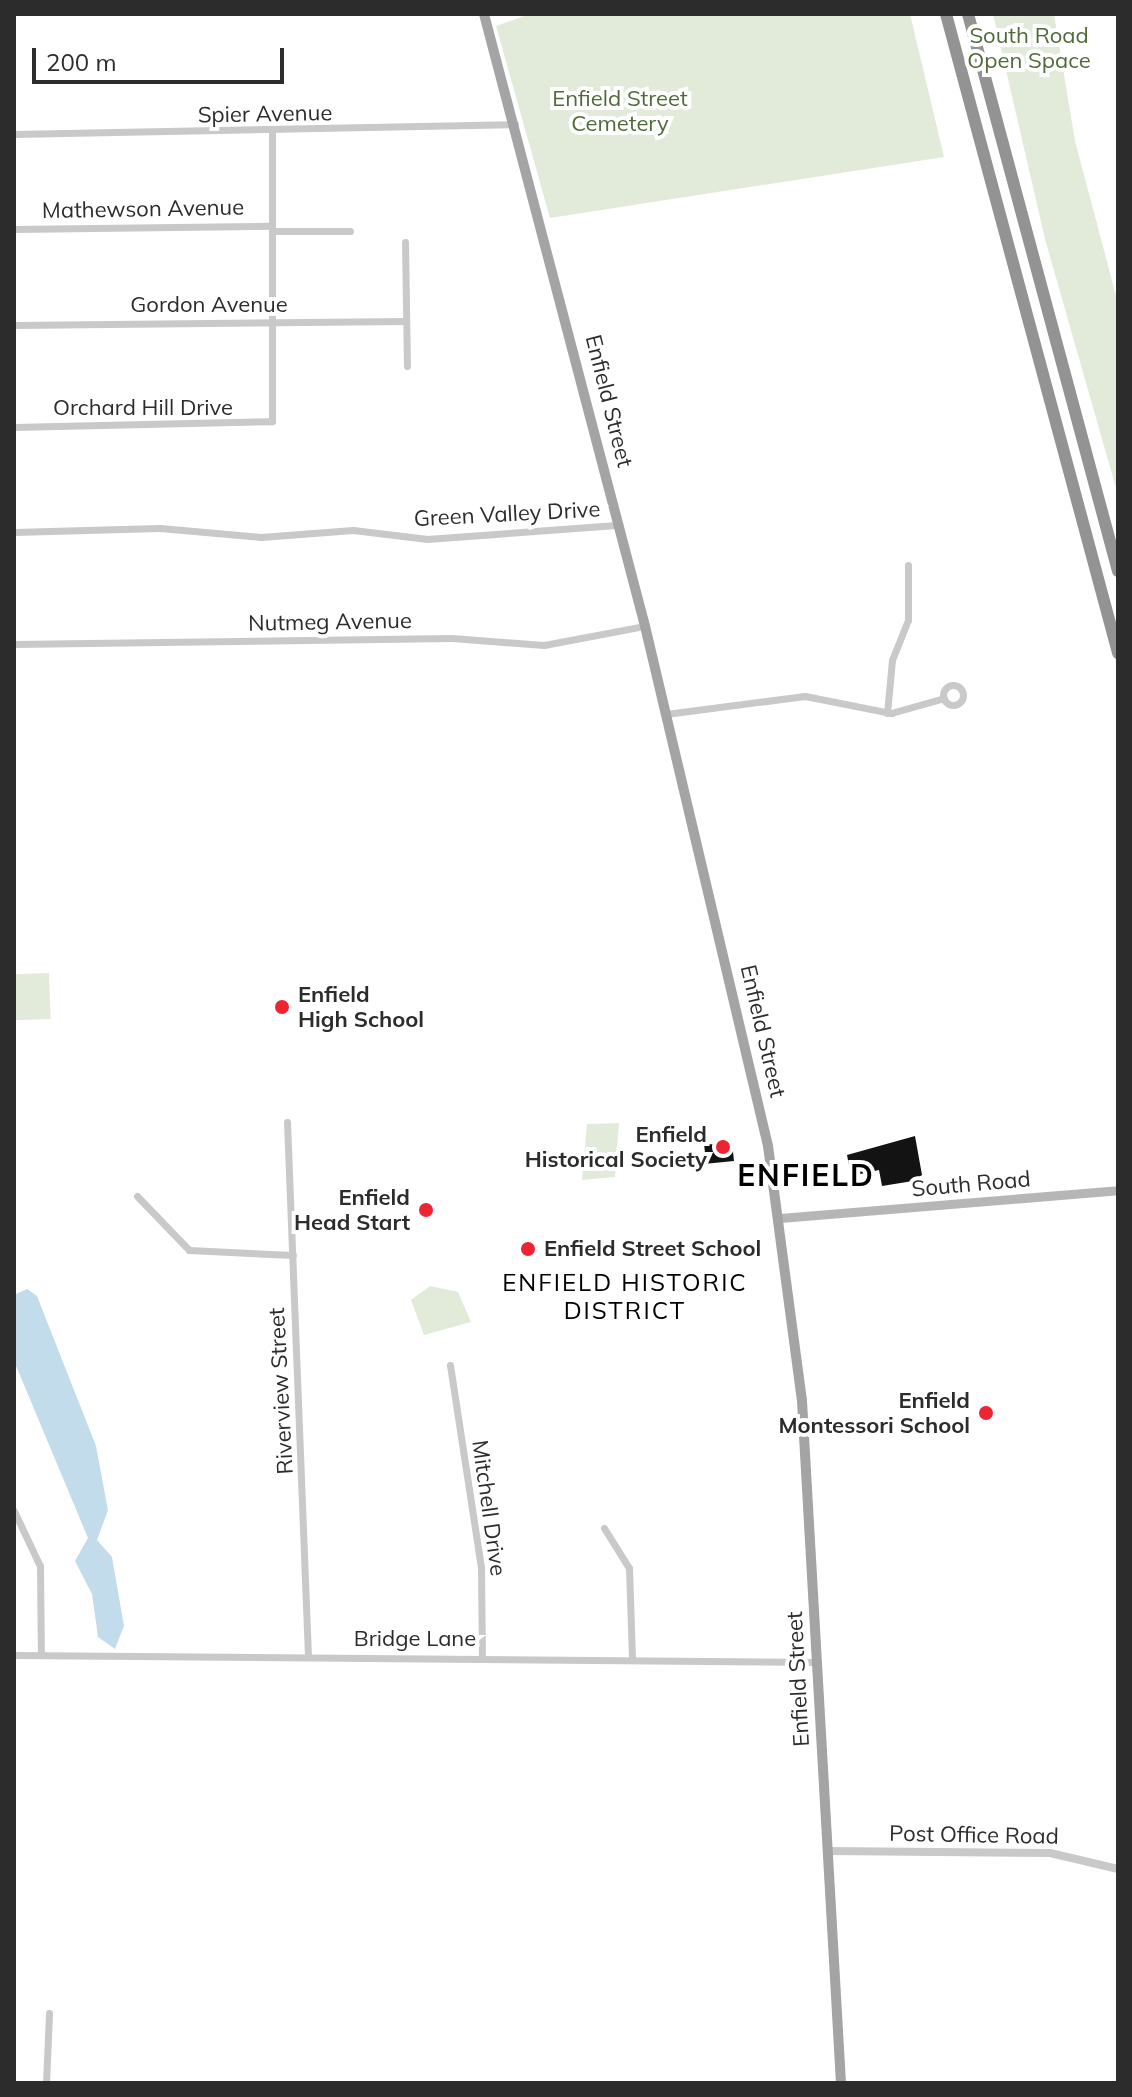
<!DOCTYPE html>
<html>
<head>
<meta charset="utf-8">
<style>
  body { margin:0 }
  #map { position:relative; width:1132px; height:2097px; overflow:hidden; background:#fff; font-family:Mulish,sans-serif }
  div>[style] { position:absolute }
  .green>* { inset:0; background:#e2ebd9; transform-origin:0 0 }
  .water>* { inset:0; background:#c3dcec }
  .building>* { inset:0; background:#131313; transform-origin:0 0 }
  .minor>* { height:7px; margin:-3.5px; padding:0 3.5px; transform-origin:3.5px; border-radius:3.5px; background:#c9c9c9 }
  .minor>.ring { margin:-3.5px; padding:0; box-sizing:content-box; background:none; border:7px solid #c9c9c9; border-radius:50% }
  .tertiary>* { height:8px; margin:-4px; padding:0 4px; transform-origin:4px; border-radius:4px; background:#c9c9c9 }
  .secondary>* { height:9px; margin:-4.5px; padding:0 4.5px; transform-origin:4.5px; border-radius:4.5px; background:#b6b6b6 }
  .primary>* { height:10px; margin:-5px; padding:0 5px; transform-origin:5px; border-radius:5px; background:#a4a4a4 }
  .motorway>* { height:12px; margin:-6px; padding:0 6px; transform-origin:6px; border-radius:6px; background:#939393 }
  .dots>* { width:22px; height:22px; translate:-50% -50%; box-sizing:border-box; border:4px solid #fff; border-radius:50% }
  span { translate:-50% -50%; white-space:nowrap; text-align:center; line-height:1.15; -webkit-text-stroke:8px #fff; paint-order:stroke }
  .park-label { font-size:22px; color:#4f6a38 }
  .street-label { font-size:22px; color:#2c2c2c }
  .poi-label { font-size:22px; color:#2c2c2c; font-weight:700 }
  .left { translate:0 -50%; text-align:left }
  .right { translate:-100% -50%; text-align:right }
  .neighbourhood-label { font-size:24px; color:#000; letter-spacing:2px }
  .district-label { font-size:30px; color:#000; font-weight:700; letter-spacing:2px }
  .frame { position:absolute; inset:0; border:16px solid #2c2c2c; pointer-events:none }
  .scale { position:absolute; left:32px; top:48px; width:252px; height:36px; box-sizing:border-box; border:4px solid #2c2c2c; border-top:0; padding-left:10px; font-size:24px; line-height:28px; white-space:nowrap; color:#2c2c2c; -webkit-text-stroke:6px #fff; paint-order:stroke }
</style>
</head>
<body>
<div id="map">
  <div class="green">
    <i style="clip-path:polygon(530px 14px,910px 14px,944px 157px,550px 218px,496px 26px)"></i>
    <i style="clip-path:polygon(993px 14px,1054px 14px,1075px 141px,1118px 303px,1118px 495px,1045px 239px)"></i>
    <i style="left:49px;top:973px;width:46px;height:35px;rotate:88deg"></i>
    <i style="clip-path:polygon(619px 1123px,615px 1177px,582px 1180px,587px 1124px)"></i>
    <i style="clip-path:polygon(430px 1286px,458px 1292px,471px 1322px,424px 1335px,411px 1300px)"></i>
  </div>
  <div class="water">
    <i style="clip-path:polygon(27px 1289px,37px 1296px,96px 1446px,108px 1510px,97px 1540px,112px 1557px,124px 1626px,115px 1649px,98px 1637px,92px 1594px,75px 1561px,88px 1538px,14px 1361px,14px 1295px)"></i>
  </div>
  <div class="building">
    <i style="clip-path:polygon(915px 1136px,922px 1175px,913px 1181px,882px 1186px,879px 1170px,851px 1176px,847px 1155px)"></i>
    <i style="left:732px;top:1142px;width:19px;height:28px;rotate:84deg"></i>
  </div>
  <div class="minor">
    <i style="left:14px;top:134px;width:501px;rotate:-1.14deg"></i>
    <i style="left:14px;top:229px;width:258px;rotate:-0.7deg"></i>
    <i style="left:272px;top:231px;width:78px"></i>
    <i style="left:405px;top:242px;width:124px;rotate:89.1deg"></i>
    <i style="left:14px;top:325px;width:391px;rotate:-0.6deg"></i>
    <i style="left:14px;top:427px;width:258px;rotate:-1.3deg"></i>
    <i style="left:272px;top:421px;width:288px;rotate:-90deg"></i>
    <i style="left:14px;top:532px;width:146px;rotate:-1.6deg"></i>
    <i style="left:160px;top:528px;width:101px;rotate:5.1deg"></i>
    <i style="left:261px;top:537px;width:92px;rotate:-4.4deg"></i>
    <i style="left:353px;top:530px;width:75px;rotate:6.9deg"></i>
    <i style="left:427px;top:539px;width:193px;rotate:-4.2deg"></i>
    <i style="left:14px;top:644px;width:438px;rotate:-0.8deg"></i>
    <i style="left:452px;top:638px;width:92px;rotate:4.4deg"></i>
    <i style="left:544px;top:645px;width:103px;rotate:-10.7deg"></i>
    <i class="ring" style="left:943px;top:685px;width:13px;height:13px"></i>
    <i style="left:887px;top:713px;width:53px;rotate:-84.6deg"></i>
    <i style="left:892px;top:660px;width:43px;rotate:-68.2deg"></i>
    <i style="left:908px;top:620px;width:55px;rotate:-90deg"></i>
    <i style="left:666px;top:714px;width:140px;rotate:-7.4deg"></i>
    <i style="left:805px;top:696px;width:88px;rotate:11.2deg"></i>
    <i style="left:891px;top:713px;width:55px;rotate:-15.8deg"></i>
    <i style="left:287px;top:1122px;width:535px;rotate:87.75deg"></i>
    <i style="left:137px;top:1196px;width:75px;rotate:46.1deg"></i>
    <i style="left:189px;top:1250px;width:104px;rotate:2.8deg"></i>
    <i style="left:450px;top:1365px;width:204px;rotate:81.3deg"></i>
    <i style="left:481px;top:1567px;width:90px;rotate:89.4deg"></i>
    <i style="left:14px;top:1511px;width:61px;rotate:64.7deg"></i>
    <i style="left:40px;top:1566px;width:89px;rotate:89.4deg"></i>
    <i style="left:604px;top:1528px;width:47px;rotate:58deg"></i>
    <i style="left:629px;top:1568px;width:90px;rotate:88.1deg"></i>
    <i style="left:14px;top:1655px;width:803px;rotate:0.5deg"></i>
    <i style="left:46px;top:2083px;width:70px;rotate:-87.5deg"></i>
  </div>
  <div class="tertiary">
    <i style="left:827px;top:1851px;width:223px;rotate:0.5deg"></i>
    <i style="left:1050px;top:1853px;width:70px;rotate:13.2deg"></i>
  </div>
  <div class="secondary">
    <i style="left:780px;top:1218px;width:339px;rotate:-4.7deg"></i>
  </div>
  <div class="primary">
    <i style="left:484px;top:14px;width:633px;rotate:75.26deg"></i>
    <i style="left:645px;top:626px;width:534px;rotate:76.69deg"></i>
    <i style="left:768px;top:1146px;width:257px;rotate:82.4deg"></i>
    <i style="left:802px;top:1401px;width:683px;rotate:86.73deg"></i>
  </div>
  <div class="motorway">
    <i style="left:946px;top:14px;width:662px;rotate:74.93deg"></i>
    <i style="left:968px;top:14px;width:577px;rotate:74.93deg"></i>
  </div>
  <div class="dots">
    <i style="left:282px;top:1007px;background:#ed2532"></i>
    <i style="left:723px;top:1147px;background:#ed2532"></i>
    <i style="left:426px;top:1210px;background:#ed2532"></i>
    <i style="left:528px;top:1249px;background:#ed2532"></i>
    <i style="left:986px;top:1413px;background:#ed2532"></i>
  </div>
  <div class="park-label">
    <span style="left:1029px;top:48px">South Road<br>Open Space</span>
    <span style="left:620px;top:111px">Enfield Street<br>Cemetery</span>
  </div>
  <div class="street-label">
    <span style="left:265px;top:114px;rotate:-1deg">Spier Avenue</span>
    <span style="left:143px;top:209px;rotate:-1deg">Mathewson Avenue</span>
    <span style="left:209px;top:305px">Gordon Avenue</span>
    <span style="left:609px;top:401px;rotate:76deg">Enfield Street</span>
    <span style="left:143px;top:408px">Orchard Hill Drive</span>
    <span style="left:507px;top:514px;rotate:-3deg">Green Valley Drive</span>
    <span style="left:330px;top:622px;rotate:-1deg">Nutmeg Avenue</span>
    <span style="left:763px;top:1031px;rotate:77deg">Enfield Street</span>
    <span style="left:971px;top:1184px;rotate:-5deg">South Road</span>
    <span style="left:281px;top:1391px;rotate:-93deg">Riverview Street</span>
    <span style="left:489px;top:1508px;rotate:82deg">Mitchell Drive</span>
    <span style="left:415px;top:1639px">Bridge Lane</span>
    <span style="left:798px;top:1679px;rotate:-93deg">Enfield Street</span>
    <span style="left:974px;top:1835px;rotate:1deg">Post Office Road</span>
  </div>
  <div class="poi-label">
    <span class="left" style="left:298px;top:1007px">Enfield<br>High School</span>
    <span class="right" style="left:707px;top:1147px">Enfield<br>Historical Society</span>
    <span class="right" style="left:410px;top:1210px">Enfield<br>Head Start</span>
    <span class="left" style="left:544px;top:1249px">Enfield Street School</span>
    <span class="right" style="left:970px;top:1413px">Enfield<br>Montessori School</span>
  </div>
  <div class="neighbourhood-label">
    <span style="left:625px;top:1297px">ENFIELD HISTORIC<br>DISTRICT</span>
  </div>
  <div class="district-label">
    <span style="left:806px;top:1175px">ENFIELD</span>
  </div>
  <div class="frame"></div>
  <div class="scale">200 m</div>
</div>
</body>
</html>
